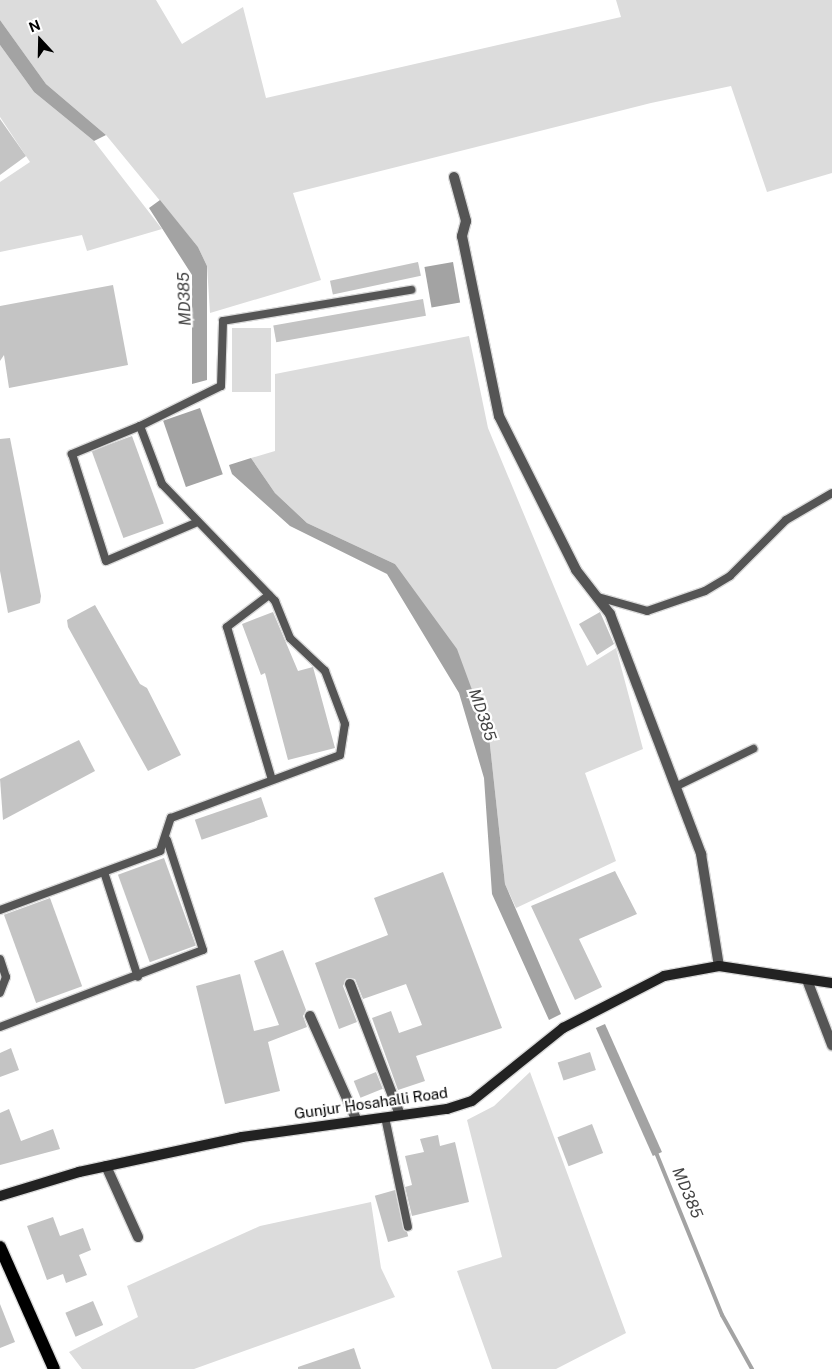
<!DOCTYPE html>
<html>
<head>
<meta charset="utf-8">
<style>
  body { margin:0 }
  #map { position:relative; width:832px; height:1369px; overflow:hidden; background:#fff; font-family:"Public Sans",sans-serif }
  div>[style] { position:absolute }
  .green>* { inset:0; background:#dcdcdc; transform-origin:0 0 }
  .water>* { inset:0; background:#a3a3a3; transform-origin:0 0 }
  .stream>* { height:4px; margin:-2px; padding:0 2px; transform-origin:2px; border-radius:2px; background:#a3a3a3 }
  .building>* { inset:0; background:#c4c4c4; transform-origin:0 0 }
  .roads { filter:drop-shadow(1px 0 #dbdbdb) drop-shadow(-1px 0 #dbdbdb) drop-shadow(0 1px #dbdbdb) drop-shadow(0 -1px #dbdbdb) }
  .lane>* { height:8px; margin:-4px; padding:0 4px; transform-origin:4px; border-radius:4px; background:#555 }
  .street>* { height:10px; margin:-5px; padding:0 5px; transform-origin:5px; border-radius:5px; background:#555 }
  .secondary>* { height:10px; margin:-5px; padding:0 5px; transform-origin:5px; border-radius:5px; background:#222 }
  .primary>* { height:12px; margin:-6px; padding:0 6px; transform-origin:6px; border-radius:6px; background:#000 }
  span { translate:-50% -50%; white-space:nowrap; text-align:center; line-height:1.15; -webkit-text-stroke:4.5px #fff; paint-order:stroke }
  .street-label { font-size:15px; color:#000 }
  .water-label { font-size:16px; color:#444; font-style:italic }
  .north { position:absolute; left:15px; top:15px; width:50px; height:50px; -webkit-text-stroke:4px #fff; paint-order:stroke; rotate:339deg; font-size:14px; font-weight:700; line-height:20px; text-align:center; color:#000 }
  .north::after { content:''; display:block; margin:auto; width:18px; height:22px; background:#000; clip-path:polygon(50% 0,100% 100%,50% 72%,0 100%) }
</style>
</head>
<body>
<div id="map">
  <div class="green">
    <i style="clip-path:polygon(0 0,156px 0,182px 44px,243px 7px,266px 98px,621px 17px,616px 0,832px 0,832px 173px,767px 192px,731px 86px,651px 103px,293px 193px,321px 280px,210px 313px,207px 266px,198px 247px,106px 135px,46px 84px,0 20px)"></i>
    <i style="clip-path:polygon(0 45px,34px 92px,94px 141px,162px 229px,87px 251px,82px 235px,0 252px,0 182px,30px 162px,0 117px)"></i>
    <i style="left:232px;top:328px;width:39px;height:64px"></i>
    <i style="clip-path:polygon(469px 336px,488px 428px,587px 666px,616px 648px,643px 749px,585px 773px,616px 861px,516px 908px,505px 884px,489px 736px,395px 564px,307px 523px,275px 493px,251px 458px,275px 451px,275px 374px)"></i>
    <i style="clip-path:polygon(530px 1072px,626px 1333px,556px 1369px,492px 1369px,457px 1271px,502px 1257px,467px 1120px,494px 1106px)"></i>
    <i style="clip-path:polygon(371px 1202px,381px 1268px,395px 1297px,194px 1369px,82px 1369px,69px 1352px,138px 1317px,127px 1286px,260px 1226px)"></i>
  </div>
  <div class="water">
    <i style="clip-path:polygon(0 20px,46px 84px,106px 135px,94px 141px,34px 92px,0 45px)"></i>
    <i style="clip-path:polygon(160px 200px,198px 247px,207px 266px,207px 380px,192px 384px,192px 275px,149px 208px)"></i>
    <i style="left:453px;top:262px;width:41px;height:29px;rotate:80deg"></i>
    <i style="left:200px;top:408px;width:70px;height:39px;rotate:71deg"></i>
    <i style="clip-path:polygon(251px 458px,275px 493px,307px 523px,395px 564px,457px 649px,489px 736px,505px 884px,561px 1014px,549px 1020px,492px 894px,484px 778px,459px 693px,387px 574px,290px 526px,232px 474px,229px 465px)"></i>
    <i style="left:605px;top:1024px;width:140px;height:10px;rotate:66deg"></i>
  </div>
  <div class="stream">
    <i style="left:655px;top:1150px;width:178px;rotate:67.9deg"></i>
    <i style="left:722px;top:1315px;width:62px;rotate:60.9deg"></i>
  </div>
  <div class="building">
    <i style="clip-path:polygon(0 119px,26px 156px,0 175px)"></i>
    <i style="left:418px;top:262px;width:14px;height:90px;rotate:78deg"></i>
    <i style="clip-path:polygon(113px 285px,128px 365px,9px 388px,4px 355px,0 361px,0 306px)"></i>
    <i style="left:423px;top:299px;width:17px;height:152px;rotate:80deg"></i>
    <i style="left:132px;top:436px;width:93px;height:43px;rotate:70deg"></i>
    <i style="clip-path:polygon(10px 438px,41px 596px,40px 603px,8px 613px,0 571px,0 439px)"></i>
    <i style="clip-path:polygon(95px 605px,140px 684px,147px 688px,181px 755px,148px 771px,68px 627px,67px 620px)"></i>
    <i style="clip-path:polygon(273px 612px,298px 671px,313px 667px,335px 748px,288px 760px,265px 673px,261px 675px,242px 624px)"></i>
    <i style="clip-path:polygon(600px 612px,614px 644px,597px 655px,579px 624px)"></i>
    <i style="clip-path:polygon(79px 740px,95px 771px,3px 820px,0 779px)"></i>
    <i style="left:261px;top:797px;width:21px;height:70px;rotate:71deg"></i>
    <i style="left:164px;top:858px;width:93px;height:49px;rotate:70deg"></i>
    <i style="clip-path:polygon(615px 871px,637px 914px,579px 939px,602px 987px,575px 1000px,531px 906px)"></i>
    <i style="clip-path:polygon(443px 872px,502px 1028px,416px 1056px,425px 1081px,398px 1090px,372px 1018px,391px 1011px,399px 1033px,422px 1025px,406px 984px,363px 999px,355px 979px,347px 978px,343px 986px,357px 1022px,339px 1029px,315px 963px,388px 935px,374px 898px)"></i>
    <i style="left:50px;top:898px;width:94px;height:49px;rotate:70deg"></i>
    <i style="clip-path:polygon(283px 950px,306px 1010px,303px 1016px,307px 1027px,268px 1042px,280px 1091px,225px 1104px,196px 986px,240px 974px,254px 1031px,279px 1025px,254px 961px)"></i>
    <i style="clip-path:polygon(11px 1048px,19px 1070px,0 1077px,0 1053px)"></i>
    <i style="left:590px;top:1052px;width:19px;height:34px;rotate:72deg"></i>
    <i style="left:376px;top:1072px;width:18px;height:24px;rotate:68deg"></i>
    <i style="clip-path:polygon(9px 1109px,21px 1141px,53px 1129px,60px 1149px,0 1165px,0 1113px)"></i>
    <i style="left:592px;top:1124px;width:31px;height:37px;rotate:69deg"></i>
    <i style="clip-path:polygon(438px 1135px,440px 1146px,455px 1142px,469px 1202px,412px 1216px,405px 1187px,412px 1185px,405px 1156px,424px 1152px,420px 1139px)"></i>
    <i style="left:395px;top:1190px;width:48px;height:21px;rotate:74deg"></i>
    <i style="clip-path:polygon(53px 1217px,60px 1236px,83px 1228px,91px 1250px,79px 1255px,87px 1275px,66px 1283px,63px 1274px,47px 1280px,27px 1226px)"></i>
    <i style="left:93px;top:1301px;width:26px;height:30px;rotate:67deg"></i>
    <i style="clip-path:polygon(0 1304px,15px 1342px,0 1348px)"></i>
    <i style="clip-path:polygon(354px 1348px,361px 1369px,298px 1369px,298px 1367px)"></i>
  </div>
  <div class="roads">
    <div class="lane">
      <i style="left:140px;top:426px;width:74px;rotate:157.6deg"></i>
      <i style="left:72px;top:454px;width:112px;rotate:72.4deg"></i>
      <i style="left:106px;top:561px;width:100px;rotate:-23deg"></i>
      <i style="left:269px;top:595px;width:53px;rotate:142.7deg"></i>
      <i style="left:227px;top:627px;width:159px;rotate:73.6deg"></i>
      <i style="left:598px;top:597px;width:51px;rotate:15.9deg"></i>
      <i style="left:647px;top:611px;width:61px;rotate:-19deg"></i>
      <i style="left:705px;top:591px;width:29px;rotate:-31deg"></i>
      <i style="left:730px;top:576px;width:79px;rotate:-45deg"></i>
      <i style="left:786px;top:520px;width:53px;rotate:-30.4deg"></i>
      <i style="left:677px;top:786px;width:85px;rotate:-26deg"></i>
      <i style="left:104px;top:872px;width:110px;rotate:72.1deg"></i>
      <i style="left:0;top:910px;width:171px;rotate:-20.2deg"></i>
      <i style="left:160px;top:851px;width:35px;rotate:-72deg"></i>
      <i style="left:171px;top:818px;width:180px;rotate:-20.4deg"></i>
      <i style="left:340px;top:755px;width:31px;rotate:-81deg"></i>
      <i style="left:345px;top:724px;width:57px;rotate:-110.7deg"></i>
      <i style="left:325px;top:671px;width:48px;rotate:-136.7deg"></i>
      <i style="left:290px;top:638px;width:40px;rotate:-112deg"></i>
      <i style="left:275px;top:601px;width:163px;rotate:-134deg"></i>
      <i style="left:162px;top:484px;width:62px;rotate:-110.8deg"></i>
      <i style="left:140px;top:426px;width:90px;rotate:-26.3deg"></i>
      <i style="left:221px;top:386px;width:65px;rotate:-88.2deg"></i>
      <i style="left:223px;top:321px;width:191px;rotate:-9.4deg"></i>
      <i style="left:0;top:959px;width:19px;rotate:72deg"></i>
      <i style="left:6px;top:977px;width:17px;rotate:111deg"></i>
      <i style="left:0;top:1027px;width:217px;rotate:-20.8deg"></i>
      <i style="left:203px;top:950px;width:116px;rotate:-108.1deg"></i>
      <i style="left:385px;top:1117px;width:112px;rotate:78.2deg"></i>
    </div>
    <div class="street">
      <i style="left:454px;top:177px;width:46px;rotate:74.7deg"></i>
      <i style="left:466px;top:221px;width:16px;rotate:105deg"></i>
      <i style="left:462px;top:236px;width:184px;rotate:78.4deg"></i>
      <i style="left:499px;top:416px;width:172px;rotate:63.4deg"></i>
      <i style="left:576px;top:570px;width:56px;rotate:52.3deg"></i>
      <i style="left:610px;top:614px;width:257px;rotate:69.2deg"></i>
      <i style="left:701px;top:854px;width:113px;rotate:80.9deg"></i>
      <i style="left:807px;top:980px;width:70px;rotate:69deg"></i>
      <i style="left:350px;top:984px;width:140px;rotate:69.1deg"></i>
      <i style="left:310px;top:1016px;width:115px;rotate:65.9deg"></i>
      <i style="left:106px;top:1166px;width:78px;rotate:65.7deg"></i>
    </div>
    <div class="secondary">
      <i style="left:0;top:1196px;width:83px;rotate:-16.9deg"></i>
      <i style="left:79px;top:1172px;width:167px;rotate:-12.1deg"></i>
      <i style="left:242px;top:1137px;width:207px;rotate:-7.8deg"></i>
      <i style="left:447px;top:1109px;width:26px;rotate:-18deg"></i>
      <i style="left:472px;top:1101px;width:117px;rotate:-38.7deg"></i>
      <i style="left:563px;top:1028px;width:114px;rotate:-27.2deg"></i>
      <i style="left:664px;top:976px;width:56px;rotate:-10.3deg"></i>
      <i style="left:719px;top:966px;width:114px;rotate:8.6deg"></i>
    </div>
    <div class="primary">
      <i style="left:0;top:1247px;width:133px;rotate:66.1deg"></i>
    </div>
  </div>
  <div class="street-label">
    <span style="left:371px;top:1103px;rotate:-8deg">Gunjur Hosahalli Road</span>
  </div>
  <div class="water-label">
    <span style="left:185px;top:299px;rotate:-92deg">MD385</span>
    <span style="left:482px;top:715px;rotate:71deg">MD385</span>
    <span style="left:687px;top:1193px;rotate:67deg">MD385</span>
  </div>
  <div class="north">N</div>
</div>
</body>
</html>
